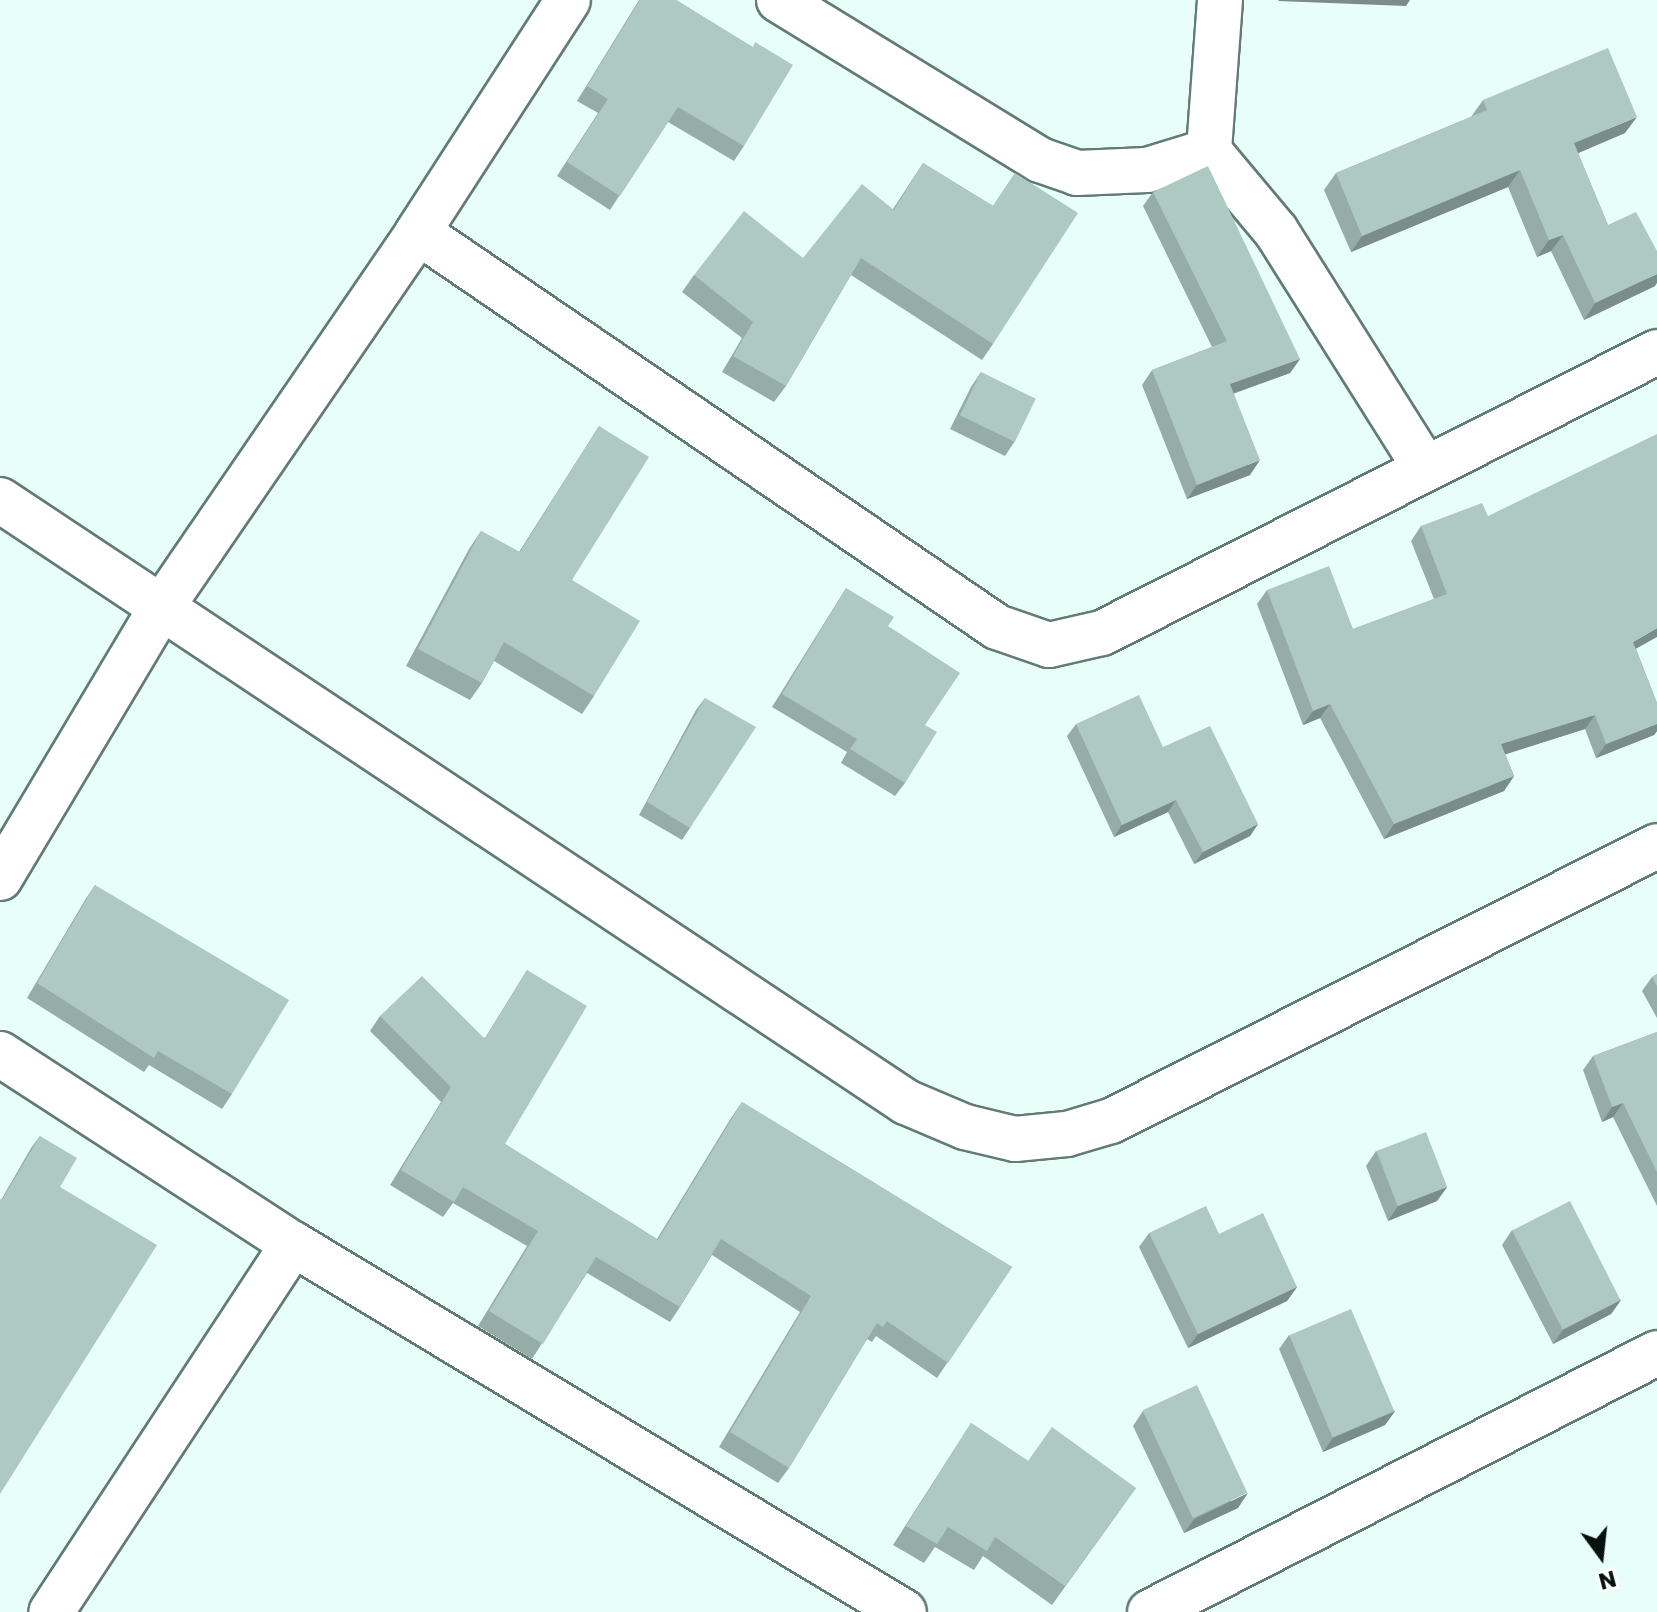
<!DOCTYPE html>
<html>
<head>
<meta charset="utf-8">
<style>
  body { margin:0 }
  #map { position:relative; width:1657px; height:1612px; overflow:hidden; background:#e8fef9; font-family:Poppins,sans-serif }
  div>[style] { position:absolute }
  .roads { filter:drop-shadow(2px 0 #627b75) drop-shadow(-2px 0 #627b75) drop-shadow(0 2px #627b75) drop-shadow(0 -2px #627b75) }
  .minor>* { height:44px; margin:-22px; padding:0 22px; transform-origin:22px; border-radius:22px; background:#fff }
  .wall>* { inset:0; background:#96ada7 }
  .shaded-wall>* { inset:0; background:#7a8d88 }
  .building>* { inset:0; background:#aec9c2; transform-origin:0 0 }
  span { translate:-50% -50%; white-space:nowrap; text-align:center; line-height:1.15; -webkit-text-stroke:6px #fff; paint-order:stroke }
  .north { position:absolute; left:1561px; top:1516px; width:80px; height:80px; -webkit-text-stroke:6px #fff; paint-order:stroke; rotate:165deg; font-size:22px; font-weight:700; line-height:32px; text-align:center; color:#07110e }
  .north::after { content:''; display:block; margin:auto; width:28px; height:36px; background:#07110e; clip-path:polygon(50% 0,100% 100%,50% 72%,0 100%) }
</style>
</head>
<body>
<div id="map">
  <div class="roads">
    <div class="minor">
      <i style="left:779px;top:0;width:306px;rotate:31.5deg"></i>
      <i style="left:1040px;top:160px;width:39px;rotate:19deg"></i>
      <i style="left:1077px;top:173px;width:70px;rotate:-2.5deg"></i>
      <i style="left:1147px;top:170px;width:65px;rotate:-17deg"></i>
      <i style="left:1220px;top:0;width:151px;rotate:94.2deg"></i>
      <i style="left:1209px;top:151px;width:104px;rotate:50.1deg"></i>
      <i style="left:1276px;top:231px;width:281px;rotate:57.8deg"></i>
      <i style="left:418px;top:232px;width:701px;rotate:34.3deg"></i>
      <i style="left:997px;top:627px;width:55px;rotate:19.1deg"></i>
      <i style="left:1049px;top:645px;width:54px;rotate:-12.8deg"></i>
      <i style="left:1102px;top:633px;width:622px;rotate:-26.85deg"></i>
      <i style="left:0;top:500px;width:1088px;rotate:33.6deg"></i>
      <i style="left:906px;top:1102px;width:64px;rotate:23deg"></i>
      <i style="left:965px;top:1127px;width:51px;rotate:13.5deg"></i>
      <i style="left:1015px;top:1139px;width:52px;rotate:-5.5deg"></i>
      <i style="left:1067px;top:1134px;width:46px;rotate:-16.5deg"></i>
      <i style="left:1111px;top:1121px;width:611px;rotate:-26.73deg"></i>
      <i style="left:0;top:878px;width:318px;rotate:-59.2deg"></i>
      <i style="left:163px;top:605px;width:452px;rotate:-55.6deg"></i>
      <i style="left:418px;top:232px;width:276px;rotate:-57.1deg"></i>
      <i style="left:0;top:1054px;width:349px;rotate:33deg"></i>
      <i style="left:293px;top:1244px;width:440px;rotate:123.3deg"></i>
      <i style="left:293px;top:1244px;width:713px;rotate:31.06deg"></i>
      <i style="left:1150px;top:1612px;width:569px;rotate:-27.06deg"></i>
    </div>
  </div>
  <div class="wall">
    <i style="clip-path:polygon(639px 0,676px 0,752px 47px,744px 146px,734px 161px,668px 122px,610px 210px,557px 176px,598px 113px,577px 101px)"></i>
    <i style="clip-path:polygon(1483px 100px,1625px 133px,1578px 153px,1608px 225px,1655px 286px,1584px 320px,1551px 251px,1537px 257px,1508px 187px,1351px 252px,1324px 190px,1336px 173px,1471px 117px)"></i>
    <i style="clip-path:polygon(923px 163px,993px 206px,1015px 173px,993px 344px,982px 360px,851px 275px,786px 386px,774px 402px,722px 372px,742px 338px,682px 292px,694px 275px,803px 258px,893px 209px)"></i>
    <i style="clip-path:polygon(1153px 192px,1300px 359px,1290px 373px,1233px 394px,1250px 475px,1187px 499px,1142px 385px,1152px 370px,1212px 347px,1143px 206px)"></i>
    <i style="clip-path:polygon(981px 372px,1015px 441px,1005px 456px,950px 429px,971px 387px)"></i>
    <i style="clip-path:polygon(599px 426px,572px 580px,594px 696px,582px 714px,494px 661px,482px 683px,470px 700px,406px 666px,469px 549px,481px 531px,519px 552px)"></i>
    <i style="clip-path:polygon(1488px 516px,1636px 649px,1657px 703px,1657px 731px,1654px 735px,1596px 758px,1585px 729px,1505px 754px,1514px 776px,1504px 791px,1384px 839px,1320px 718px,1303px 725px,1257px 604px,1267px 590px,1353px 629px,1434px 599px,1411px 541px,1421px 526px)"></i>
    <i style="clip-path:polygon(846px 588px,888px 626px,925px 725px,905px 783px,895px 796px,841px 763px,847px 752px,772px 707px)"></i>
    <i style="clip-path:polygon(705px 698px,690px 828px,682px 840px,639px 815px,696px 710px)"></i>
    <i style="clip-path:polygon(1076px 724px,1163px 747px,1258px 824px,1250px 836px,1194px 864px,1168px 812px,1114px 837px,1067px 736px)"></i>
    <i style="clip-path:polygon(95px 885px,232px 1094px,222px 1109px,149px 1065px,144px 1072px,27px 998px,85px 900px)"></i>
    <i style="clip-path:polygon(527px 970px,505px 1144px,657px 1239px,731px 1118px,742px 1102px,1012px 1267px,937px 1378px,876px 1336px,872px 1342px,867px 1339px,789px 1468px,778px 1483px,719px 1447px,800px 1312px,712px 1255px,680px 1307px,670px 1322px,587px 1273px,532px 1359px,478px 1326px,527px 1246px,453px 1203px,443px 1217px,390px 1185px,441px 1102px,370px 1031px,380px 1016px,485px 1038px)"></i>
    <i style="clip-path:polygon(1657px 974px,1657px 1018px,1642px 991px,1652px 977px)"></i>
    <i style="clip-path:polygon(1657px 1032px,1657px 1206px,1613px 1117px,1602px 1122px,1583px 1070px,1593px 1056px)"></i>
    <i style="clip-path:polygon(40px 1136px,60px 1187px,1px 1200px,31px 1148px)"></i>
    <i style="clip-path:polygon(1376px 1151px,1447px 1187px,1437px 1201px,1388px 1221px,1366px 1166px)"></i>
    <i style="clip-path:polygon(1512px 1230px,1621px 1300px,1611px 1314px,1553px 1344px,1502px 1245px)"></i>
    <i style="clip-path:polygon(1149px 1233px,1219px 1234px,1297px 1287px,1287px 1301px,1188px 1348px,1139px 1247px)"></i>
    <i style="clip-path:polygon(1289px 1335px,1395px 1411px,1385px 1425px,1323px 1452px,1279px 1349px)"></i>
    <i style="clip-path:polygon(1143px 1411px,1238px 1508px,1184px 1533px,1133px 1426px)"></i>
    <i style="clip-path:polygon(971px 1423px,1028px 1461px,1136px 1488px,1052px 1605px,983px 1556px,974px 1570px,935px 1547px,924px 1563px,893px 1545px)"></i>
  </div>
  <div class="shaded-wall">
    <i style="clip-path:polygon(1279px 0,1410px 0,1406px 6px,1278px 1px)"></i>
    <i style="clip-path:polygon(1637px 117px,1625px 133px,1562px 160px,1574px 143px)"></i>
    <i style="clip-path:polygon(1520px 170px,1508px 187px,1351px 252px,1362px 236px)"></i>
    <i style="clip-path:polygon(1563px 235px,1551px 251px,1537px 257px,1549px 240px)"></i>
    <i style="clip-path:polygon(1657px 274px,1657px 283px,1655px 286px,1584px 320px,1595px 303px)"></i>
    <i style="clip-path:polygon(1300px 359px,1290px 373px,1220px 398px,1230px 384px)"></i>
    <i style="clip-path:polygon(1260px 460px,1250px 475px,1187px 499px,1197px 485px)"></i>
    <i style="clip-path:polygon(1657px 628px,1657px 637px,1623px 656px,1633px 642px)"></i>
    <i style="clip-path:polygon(1330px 704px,1320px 718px,1303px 725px,1313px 711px)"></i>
    <i style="clip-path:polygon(1595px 715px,1585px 729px,1491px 759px,1501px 744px)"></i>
    <i style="clip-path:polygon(1657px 724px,1657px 731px,1654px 735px,1596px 758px,1606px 744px)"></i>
    <i style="clip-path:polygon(1514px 776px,1504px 791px,1384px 839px,1394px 824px)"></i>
    <i style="clip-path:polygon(1176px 800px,1168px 812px,1114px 837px,1122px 825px)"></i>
    <i style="clip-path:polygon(1258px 824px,1250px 836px,1194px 864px,1203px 852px)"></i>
    <i style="clip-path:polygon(1623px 1103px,1613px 1117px,1602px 1122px,1612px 1107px)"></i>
    <i style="clip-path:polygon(1447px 1187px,1437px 1201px,1388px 1221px,1398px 1206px)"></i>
    <i style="clip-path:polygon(1297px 1287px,1287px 1301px,1188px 1348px,1198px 1334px)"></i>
    <i style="clip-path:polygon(1621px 1300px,1611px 1314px,1553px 1344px,1563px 1330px)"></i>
    <i style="clip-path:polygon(1395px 1411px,1385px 1425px,1323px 1452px,1333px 1438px)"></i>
    <i style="clip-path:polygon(1248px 1493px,1238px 1508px,1184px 1533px,1194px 1519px)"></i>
  </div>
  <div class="building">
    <i style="clip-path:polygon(640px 0,676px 0,753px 47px,755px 42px,793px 65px,744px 146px,678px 107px,620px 196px,567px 162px,608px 99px,587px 86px)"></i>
    <i style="clip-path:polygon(1608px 48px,1637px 117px,1574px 143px,1608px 225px,1636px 212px,1657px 251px,1657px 274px,1595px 303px,1563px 235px,1549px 240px,1520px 170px,1362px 236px,1336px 173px,1487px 110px,1483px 100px)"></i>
    <i style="clip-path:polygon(923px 163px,993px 206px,1015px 173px,1078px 213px,993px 344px,861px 258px,786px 386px,733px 356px,753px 322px,694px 275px,744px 211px,803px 258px,862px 184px,894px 210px)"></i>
    <i style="clip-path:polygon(1208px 166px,1300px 359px,1230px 384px,1260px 460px,1197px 485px,1152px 370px,1227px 341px,1153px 192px)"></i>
    <i style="left:981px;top:372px;width:61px;height:48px;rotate:26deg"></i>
    <i style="clip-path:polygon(599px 426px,649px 457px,572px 580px,640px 621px,594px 696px,504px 642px,482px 683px,418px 649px,481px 531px,520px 552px)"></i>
    <i style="clip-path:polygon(1657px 434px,1657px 628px,1633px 642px,1657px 703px,1657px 724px,1606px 744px,1595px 715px,1501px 744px,1514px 776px,1394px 824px,1330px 704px,1313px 711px,1267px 590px,1329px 566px,1353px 629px,1447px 594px,1421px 526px,1482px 503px,1488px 516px)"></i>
    <i style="clip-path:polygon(846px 588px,894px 617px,888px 626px,960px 673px,925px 725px,937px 732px,905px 783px,850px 749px,857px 739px,782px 694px)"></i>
    <i style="clip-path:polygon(1139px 695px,1163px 747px,1210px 726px,1258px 824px,1203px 852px,1176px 800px,1122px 825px,1076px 724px)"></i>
    <i style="clip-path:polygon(705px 698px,756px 727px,690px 828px,647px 802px)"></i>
    <i style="clip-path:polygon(95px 885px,289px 1000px,232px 1094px,158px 1051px,154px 1058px,37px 983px)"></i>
    <i style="clip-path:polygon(527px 970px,587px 1006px,505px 1144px,658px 1240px,742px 1102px,1012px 1267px,948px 1363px,887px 1321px,883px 1327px,877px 1323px,789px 1468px,730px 1432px,811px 1296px,721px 1239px,680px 1307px,596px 1257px,543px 1344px,489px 1311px,538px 1231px,463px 1187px,454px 1202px,401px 1170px,451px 1087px,380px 1016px,422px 976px,485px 1039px)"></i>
    <i style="clip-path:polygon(1657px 974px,1657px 986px,1652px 977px)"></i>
    <i style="clip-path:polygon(1657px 1032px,1657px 1172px,1623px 1103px,1612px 1107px,1593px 1056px)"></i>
    <i style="left:1426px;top:1132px;width:59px;height:53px;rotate:69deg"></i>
    <i style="clip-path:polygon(40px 1136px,77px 1158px,60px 1187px,157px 1245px,0 1494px,0 1199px,2px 1200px)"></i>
    <i style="left:1570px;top:1201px;width:111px;height:65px;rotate:63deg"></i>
    <i style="clip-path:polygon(1206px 1206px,1219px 1234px,1263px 1213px,1297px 1287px,1198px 1334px,1149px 1233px)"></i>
    <i style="left:1351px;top:1309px;width:111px;height:67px;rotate:67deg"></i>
    <i style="left:1197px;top:1385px;width:119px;height:60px;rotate:65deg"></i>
    <i style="clip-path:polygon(971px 1423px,1028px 1461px,1052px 1427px,1136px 1488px,1065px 1586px,995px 1537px,987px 1551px,948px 1527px,937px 1544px,906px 1526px)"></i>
  </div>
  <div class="north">N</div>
</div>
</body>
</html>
